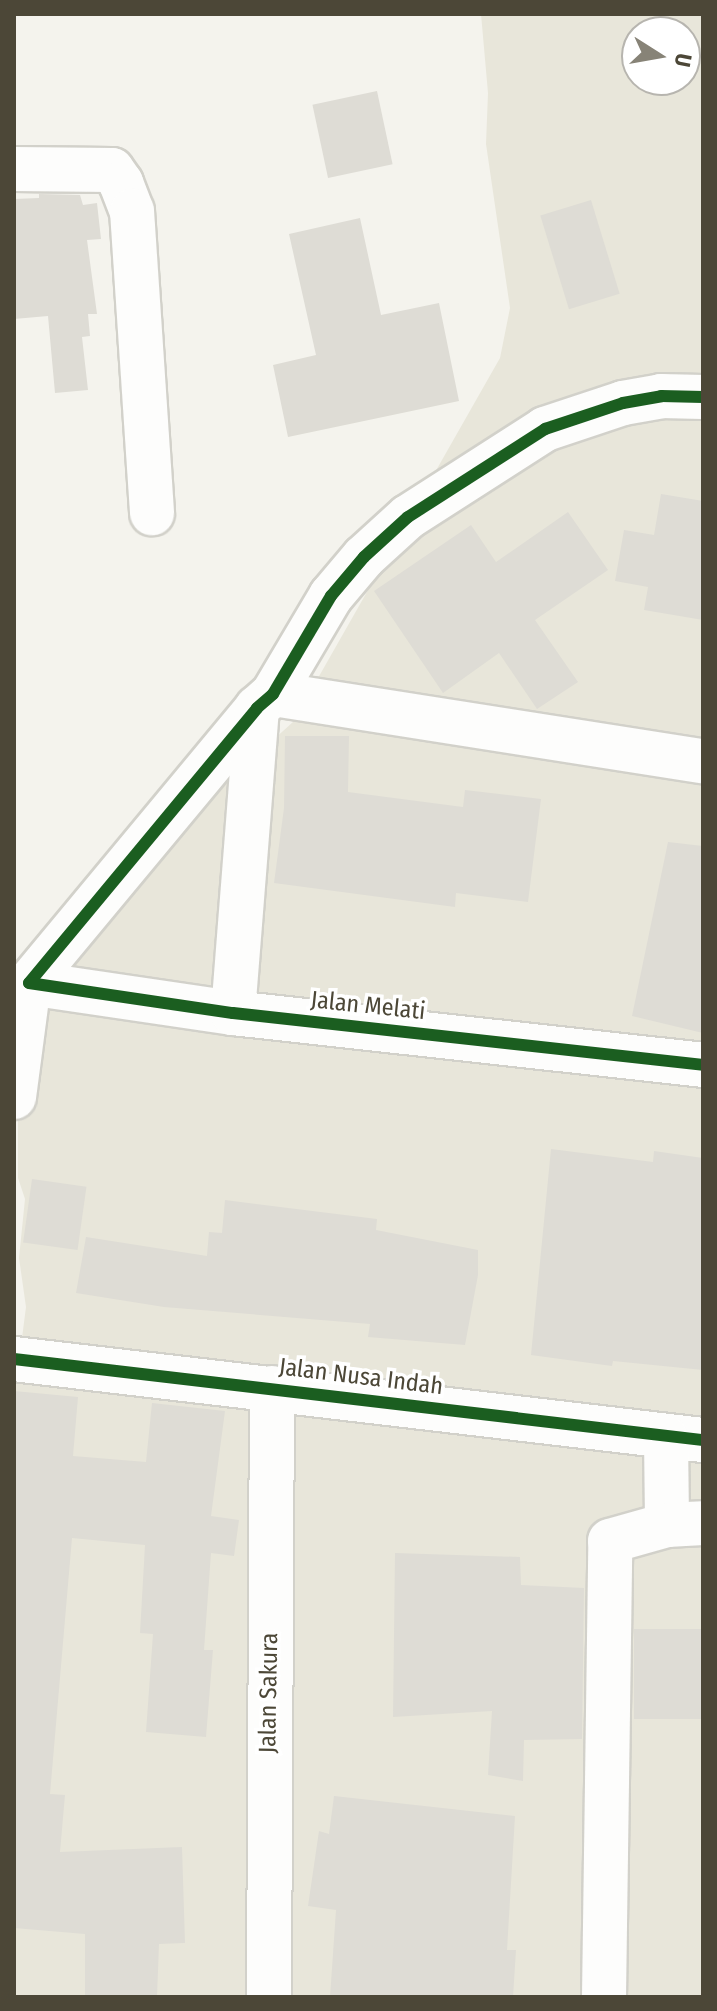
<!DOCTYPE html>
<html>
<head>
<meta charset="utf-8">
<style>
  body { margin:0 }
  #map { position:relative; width:717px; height:2011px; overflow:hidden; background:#f4f3ed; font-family:"Fira Sans Condensed",sans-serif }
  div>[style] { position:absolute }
  .residential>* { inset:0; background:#e8e6da }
  .building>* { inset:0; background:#dedcd5; transform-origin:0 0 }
  .roads { filter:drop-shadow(2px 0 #d2d1ca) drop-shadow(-2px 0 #d2d1ca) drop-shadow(0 2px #d2d1ca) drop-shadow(0 -2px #d2d1ca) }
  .minor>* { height:44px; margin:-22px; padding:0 22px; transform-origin:22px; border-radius:22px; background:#fdfdfc }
  .cycleway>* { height:12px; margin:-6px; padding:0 6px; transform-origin:6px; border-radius:6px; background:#1b5e20 }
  span { translate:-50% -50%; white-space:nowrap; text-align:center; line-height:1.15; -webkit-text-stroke:7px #fff; paint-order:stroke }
  .street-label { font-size:24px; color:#4c4737 }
  .frame { position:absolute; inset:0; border:16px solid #4c4737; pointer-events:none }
  .north { position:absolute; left:621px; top:16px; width:80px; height:80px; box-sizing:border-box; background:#fff; border:2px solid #b7b5af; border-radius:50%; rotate:101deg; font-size:22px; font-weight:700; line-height:32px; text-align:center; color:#4c4737 }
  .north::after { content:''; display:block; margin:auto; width:28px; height:36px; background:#878377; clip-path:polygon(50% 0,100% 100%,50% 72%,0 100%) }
</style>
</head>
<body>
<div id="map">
  <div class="residential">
    <i style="clip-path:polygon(evenodd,481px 14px,703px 14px,703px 1997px,14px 1997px,14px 1372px,19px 1361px,26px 1307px,19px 1258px,25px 1199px,18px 1178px,18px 971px,293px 722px,500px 358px,510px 308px,486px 144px,488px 93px,481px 14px,637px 32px,685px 32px,685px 80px,637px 80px,637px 32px)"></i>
  </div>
  <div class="building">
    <i style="left:377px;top:91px;width:75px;height:66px;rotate:78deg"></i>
    <i style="clip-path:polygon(39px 194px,80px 195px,83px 205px,97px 203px,101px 239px,87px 240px,97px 314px,88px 314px,90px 336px,82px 337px,88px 390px,55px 393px,48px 316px,14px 319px,14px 199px,39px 198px)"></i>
    <i style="left:591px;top:200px;width:98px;height:53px;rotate:73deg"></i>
    <i style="clip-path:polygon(360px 218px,381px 315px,439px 303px,459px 401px,288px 437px,273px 365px,316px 355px,289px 234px)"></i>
    <i style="clip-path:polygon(661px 494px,703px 501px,703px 620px,644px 610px,648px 587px,615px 581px,624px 530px,654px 535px)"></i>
    <i style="clip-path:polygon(568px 512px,608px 570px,535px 620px,578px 682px,537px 709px,499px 653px,443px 693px,374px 591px,471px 525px,496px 562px)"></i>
    <i style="clip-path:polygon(285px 736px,349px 736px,348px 792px,463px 807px,465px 790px,541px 799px,528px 902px,456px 893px,455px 907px,274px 883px,284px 808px)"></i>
    <i style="clip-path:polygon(668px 842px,703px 846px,703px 1033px,632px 1016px)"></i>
    <i style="clip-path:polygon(551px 1149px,653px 1162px,654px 1151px,703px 1158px,703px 1370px,613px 1361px,612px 1366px,531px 1355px)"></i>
    <i style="left:32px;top:1179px;width:55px;height:64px;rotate:8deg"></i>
    <i style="clip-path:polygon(225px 1200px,377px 1219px,376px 1230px,478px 1250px,478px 1275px,465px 1345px,368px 1337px,370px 1324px,164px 1307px,76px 1293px,86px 1237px,207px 1256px,209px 1232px,222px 1233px)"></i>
    <i style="clip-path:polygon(14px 1391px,78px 1397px,73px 1456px,146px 1462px,152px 1403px,225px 1411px,211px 1516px,239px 1520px,234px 1556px,211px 1553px,204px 1650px,213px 1650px,206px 1737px,146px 1732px,153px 1634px,140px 1633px,145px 1545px,72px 1538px,50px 1794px,65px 1795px,60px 1852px,182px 1847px,185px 1943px,159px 1944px,157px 1997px,85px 1997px,85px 1934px,14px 1928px)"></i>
    <i style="clip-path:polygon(395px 1553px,520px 1557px,521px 1585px,584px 1588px,582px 1739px,524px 1740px,523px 1781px,488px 1775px,492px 1711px,393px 1717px)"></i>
    <i style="left:703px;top:1629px;width:90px;height:69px;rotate:90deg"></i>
    <i style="clip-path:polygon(334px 1796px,515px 1816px,507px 1950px,516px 1950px,513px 1997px,330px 1997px,336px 1910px,308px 1906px,319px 1831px,329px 1834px)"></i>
  </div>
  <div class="roads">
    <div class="minor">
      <i style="left:14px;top:169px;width:98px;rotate:0.6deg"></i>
      <i style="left:112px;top:170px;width:16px;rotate:55deg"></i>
      <i style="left:121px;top:183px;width:30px;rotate:69deg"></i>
      <i style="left:132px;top:211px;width:303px;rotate:86.2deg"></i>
      <i style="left:273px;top:694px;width:435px;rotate:8.9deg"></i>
      <i style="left:29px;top:983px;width:357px;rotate:-50.3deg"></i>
      <i style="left:257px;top:708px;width:21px;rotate:-41deg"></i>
      <i style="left:273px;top:694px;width:114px;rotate:-59.4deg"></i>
      <i style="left:331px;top:596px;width:51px;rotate:-49.8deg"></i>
      <i style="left:364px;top:557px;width:59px;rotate:-42.3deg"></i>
      <i style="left:408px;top:517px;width:163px;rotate:-32.7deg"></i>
      <i style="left:545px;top:429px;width:82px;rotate:-18.4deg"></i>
      <i style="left:623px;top:403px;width:39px;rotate:-10deg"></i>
      <i style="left:661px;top:396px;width:42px;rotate:1.4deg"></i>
      <i style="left:29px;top:983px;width:206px;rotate:8.4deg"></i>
      <i style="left:233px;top:1013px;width:473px;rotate:6.3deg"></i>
      <i style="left:233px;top:1013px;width:306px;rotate:-85.5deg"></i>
      <i style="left:14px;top:1097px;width:115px;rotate:-82.5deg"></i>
      <i style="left:14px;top:1359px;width:694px;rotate:6.71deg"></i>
      <i style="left:666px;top:1438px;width:87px;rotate:89.3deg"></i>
      <i style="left:269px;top:1997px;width:609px;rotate:-89.72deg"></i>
      <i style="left:604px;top:1997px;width:456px;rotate:-89.2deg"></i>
      <i style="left:610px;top:1541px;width:59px;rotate:-15.7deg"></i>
      <i style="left:667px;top:1525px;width:36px;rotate:-3deg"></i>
    </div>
  </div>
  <div class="cycleway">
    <i style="left:29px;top:983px;width:357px;rotate:-50.3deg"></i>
    <i style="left:257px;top:708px;width:21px;rotate:-41deg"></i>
    <i style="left:273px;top:694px;width:114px;rotate:-59.4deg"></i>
    <i style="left:331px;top:596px;width:51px;rotate:-49.8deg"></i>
    <i style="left:364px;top:557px;width:59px;rotate:-42.3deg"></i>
    <i style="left:408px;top:517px;width:163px;rotate:-32.7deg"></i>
    <i style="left:545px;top:429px;width:82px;rotate:-18.4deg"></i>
    <i style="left:623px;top:403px;width:39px;rotate:-10deg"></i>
    <i style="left:661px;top:396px;width:42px;rotate:1.4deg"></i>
    <i style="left:29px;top:983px;width:206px;rotate:8.4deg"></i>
    <i style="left:233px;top:1013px;width:473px;rotate:6.3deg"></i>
    <i style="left:14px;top:1359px;width:694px;rotate:6.71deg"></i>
  </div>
  <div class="street-label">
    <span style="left:368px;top:1006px;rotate:6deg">Jalan Melati</span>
    <span style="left:361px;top:1377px;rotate:7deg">Jalan Nusa Indah</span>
    <span style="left:269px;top:1693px;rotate:-89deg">Jalan Sakura</span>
  </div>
  <div class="frame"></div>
  <div class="north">U</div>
</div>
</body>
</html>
